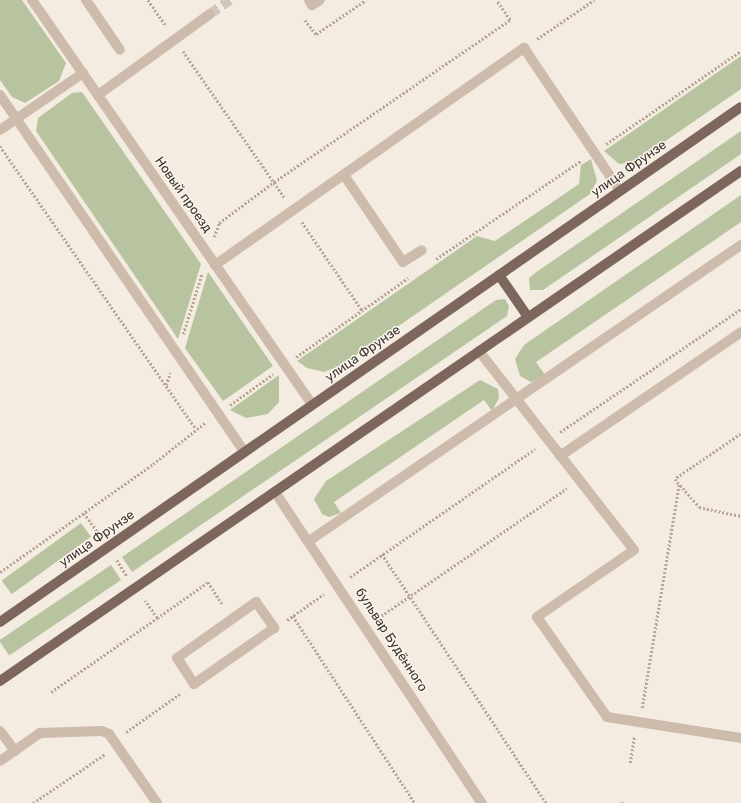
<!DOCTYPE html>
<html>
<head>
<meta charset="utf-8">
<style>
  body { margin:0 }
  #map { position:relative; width:741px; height:803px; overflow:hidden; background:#f4ebe1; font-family:Rubik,sans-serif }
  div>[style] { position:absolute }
  .green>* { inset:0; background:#b8c4a0; transform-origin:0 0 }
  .minor-tunnel>* { height:10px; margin-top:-5px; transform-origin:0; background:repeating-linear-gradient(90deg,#cfc6bd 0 10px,transparent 0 15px) }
  .path>* { height:2.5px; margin-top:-1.25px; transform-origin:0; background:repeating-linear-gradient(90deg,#b9a596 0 2px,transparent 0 4px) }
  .minor>* { height:10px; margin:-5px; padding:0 5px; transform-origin:5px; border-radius:5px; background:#cdbbac }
  .major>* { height:10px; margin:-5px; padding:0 5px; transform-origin:5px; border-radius:5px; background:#7d675c }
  span { translate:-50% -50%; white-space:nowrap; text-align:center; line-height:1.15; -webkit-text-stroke:3px #fbf5ee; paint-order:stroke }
  .street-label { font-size:13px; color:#3b302b }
</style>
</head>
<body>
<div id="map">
  <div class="green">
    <i style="clip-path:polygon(0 0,22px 0,66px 63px,59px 81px,25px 103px,12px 97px,0 80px)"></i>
    <i style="clip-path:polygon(741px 56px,741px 89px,635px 162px,619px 164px,604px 151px)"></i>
    <i style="clip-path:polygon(82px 92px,201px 264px,178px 339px,36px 131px,38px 118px,72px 93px)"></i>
    <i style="clip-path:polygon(741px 131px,741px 154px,543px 290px,530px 290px,529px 278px,535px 273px)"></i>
    <i style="clip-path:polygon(591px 159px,597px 181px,590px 194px,342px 365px,324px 372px,307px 368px,297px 361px,477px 236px,495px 241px,579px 184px,581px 165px)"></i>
    <i style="clip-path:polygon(741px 195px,741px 222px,536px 362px,545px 375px,531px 382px,520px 376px,515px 359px,524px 345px)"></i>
    <i style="clip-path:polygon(208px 272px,273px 366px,223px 401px,185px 348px)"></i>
    <i style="clip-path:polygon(505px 299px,509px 306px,507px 316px,132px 572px,122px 557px,496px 300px)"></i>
    <i style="clip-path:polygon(279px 375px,279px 402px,268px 414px,246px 418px,230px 410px)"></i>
    <i style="clip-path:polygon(480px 380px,498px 389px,499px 398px,492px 411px,484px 400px,334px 502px,341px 513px,329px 517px,322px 514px,314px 499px,326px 481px)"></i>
    <i style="left:81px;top:523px;width:17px;height:98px;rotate:54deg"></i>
    <i style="left:111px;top:565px;width:18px;height:135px;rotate:56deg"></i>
  </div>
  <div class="minor-tunnel">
    <i style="left:210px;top:14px;width:24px;rotate:-35deg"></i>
  </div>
  <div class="path">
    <i style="left:148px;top:0;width:32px;rotate:55deg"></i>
    <i style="left:305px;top:20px;width:18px;rotate:52deg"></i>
    <i style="left:316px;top:34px;width:60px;rotate:-34.2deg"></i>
    <i style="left:537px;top:39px;width:69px;rotate:-34.4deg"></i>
    <i style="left:183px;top:51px;width:178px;rotate:55.3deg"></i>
    <i style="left:606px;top:144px;width:164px;rotate:-34.6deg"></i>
    <i style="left:0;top:146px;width:344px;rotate:55.3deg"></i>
    <i style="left:302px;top:222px;width:107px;rotate:55.7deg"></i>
    <i style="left:214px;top:237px;width:15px;rotate:-70deg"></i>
    <i style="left:219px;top:223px;width:69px;rotate:-36.7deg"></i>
    <i style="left:274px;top:182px;width:286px;rotate:-34.5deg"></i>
    <i style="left:510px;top:20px;width:24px;rotate:-125deg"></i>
    <i style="left:436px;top:259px;width:175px;rotate:-34.1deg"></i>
    <i style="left:183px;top:334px;width:64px;rotate:-72.7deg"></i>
    <i style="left:296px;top:357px;width:137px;rotate:-35.2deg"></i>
    <i style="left:166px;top:385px;width:13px;rotate:-72deg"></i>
    <i style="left:230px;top:405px;width:53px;rotate:-35.8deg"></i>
    <i style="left:560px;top:432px;width:219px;rotate:-34.2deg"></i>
    <i style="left:741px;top:434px;width:80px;rotate:145.7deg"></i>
    <i style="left:675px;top:479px;width:37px;rotate:49deg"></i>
    <i style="left:699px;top:507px;width:43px;rotate:12.1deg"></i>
    <i style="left:84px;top:513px;width:26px;rotate:54deg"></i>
    <i style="left:382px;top:554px;width:298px;rotate:56.6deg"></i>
    <i style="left:117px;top:560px;width:19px;rotate:58deg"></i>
    <i style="left:0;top:572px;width:187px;rotate:-35.2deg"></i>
    <i style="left:153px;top:464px;width:66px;rotate:-38.3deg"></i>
    <i style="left:350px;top:577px;width:225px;rotate:-34.7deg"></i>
    <i style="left:293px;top:616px;width:223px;rotate:56.9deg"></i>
    <i style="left:157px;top:618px;width:62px;rotate:-35.2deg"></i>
    <i style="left:208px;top:582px;width:27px;rotate:57deg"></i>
    <i style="left:378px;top:618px;width:229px;rotate:-34.5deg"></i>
    <i style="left:287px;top:620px;width:45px;rotate:-35.1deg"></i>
    <i style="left:51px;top:692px;width:129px;rotate:-34.9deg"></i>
    <i style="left:157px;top:618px;width:21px;rotate:-125deg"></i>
    <i style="left:642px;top:708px;width:227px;rotate:-80.6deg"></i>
    <i style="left:126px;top:732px;width:67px;rotate:-35.3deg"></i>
    <i style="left:630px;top:763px;width:26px;rotate:-81deg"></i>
    <i style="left:33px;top:803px;width:87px;rotate:-34.2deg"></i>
    <i style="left:622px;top:803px;width:1px;rotate:-90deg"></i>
  </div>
  <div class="minor">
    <i style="left:32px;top:0;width:492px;rotate:55.3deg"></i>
    <i style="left:86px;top:0;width:60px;rotate:55.8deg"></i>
    <i style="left:309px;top:0;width:6px;rotate:59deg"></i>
    <i style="left:312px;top:5px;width:9px;rotate:-32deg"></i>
    <i style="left:0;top:95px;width:432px;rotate:55.6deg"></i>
    <i style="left:98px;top:95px;width:138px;rotate:-35.9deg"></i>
    <i style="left:0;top:130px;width:101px;rotate:-34.5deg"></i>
    <i style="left:344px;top:175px;width:105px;rotate:55.9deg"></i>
    <i style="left:403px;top:262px;width:22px;rotate:-32deg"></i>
    <i style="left:215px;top:265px;width:378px;rotate:-35.1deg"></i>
    <i style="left:524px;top:48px;width:172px;rotate:56.1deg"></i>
    <i style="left:479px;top:351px;width:252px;rotate:52.1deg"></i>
    <i style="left:634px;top:550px;width:118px;rotate:145.4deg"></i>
    <i style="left:537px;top:617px;width:122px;rotate:55deg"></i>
    <i style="left:607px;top:717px;width:136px;rotate:8.9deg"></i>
    <i style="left:560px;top:456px;width:219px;rotate:-34.4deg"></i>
    <i style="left:275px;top:492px;width:374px;rotate:56.4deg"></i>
    <i style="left:309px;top:541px;width:524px;rotate:-34.42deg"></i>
    <i style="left:256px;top:602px;width:32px;rotate:55deg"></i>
    <i style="left:274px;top:628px;width:98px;rotate:145deg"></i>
    <i style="left:194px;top:684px;width:31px;rotate:-123deg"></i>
    <i style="left:177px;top:658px;width:97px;rotate:-35.3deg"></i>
    <i style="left:0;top:731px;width:25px;rotate:53deg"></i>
    <i style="left:0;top:761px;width:49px;rotate:-35deg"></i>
    <i style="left:40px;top:733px;width:62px;rotate:-1.8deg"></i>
    <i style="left:102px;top:731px;width:8px;rotate:23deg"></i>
    <i style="left:109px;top:734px;width:84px;rotate:55.2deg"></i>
  </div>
  <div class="major">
    <i style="left:499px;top:275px;width:51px;rotate:55.4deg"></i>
    <i style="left:0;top:622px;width:902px;rotate:-34.8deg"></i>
    <i style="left:0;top:681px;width:900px;rotate:-34.54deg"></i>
  </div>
  <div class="street-label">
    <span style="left:629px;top:169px;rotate:-35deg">улица Фрунзе</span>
    <span style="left:183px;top:195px;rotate:55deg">Новый проезд</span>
    <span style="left:363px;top:354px;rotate:-35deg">улица Фрунзе</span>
    <span style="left:97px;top:539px;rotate:-35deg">улица Фрунзе</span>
    <span style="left:391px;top:640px;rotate:57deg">бульвар Будённого</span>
  </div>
</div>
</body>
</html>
